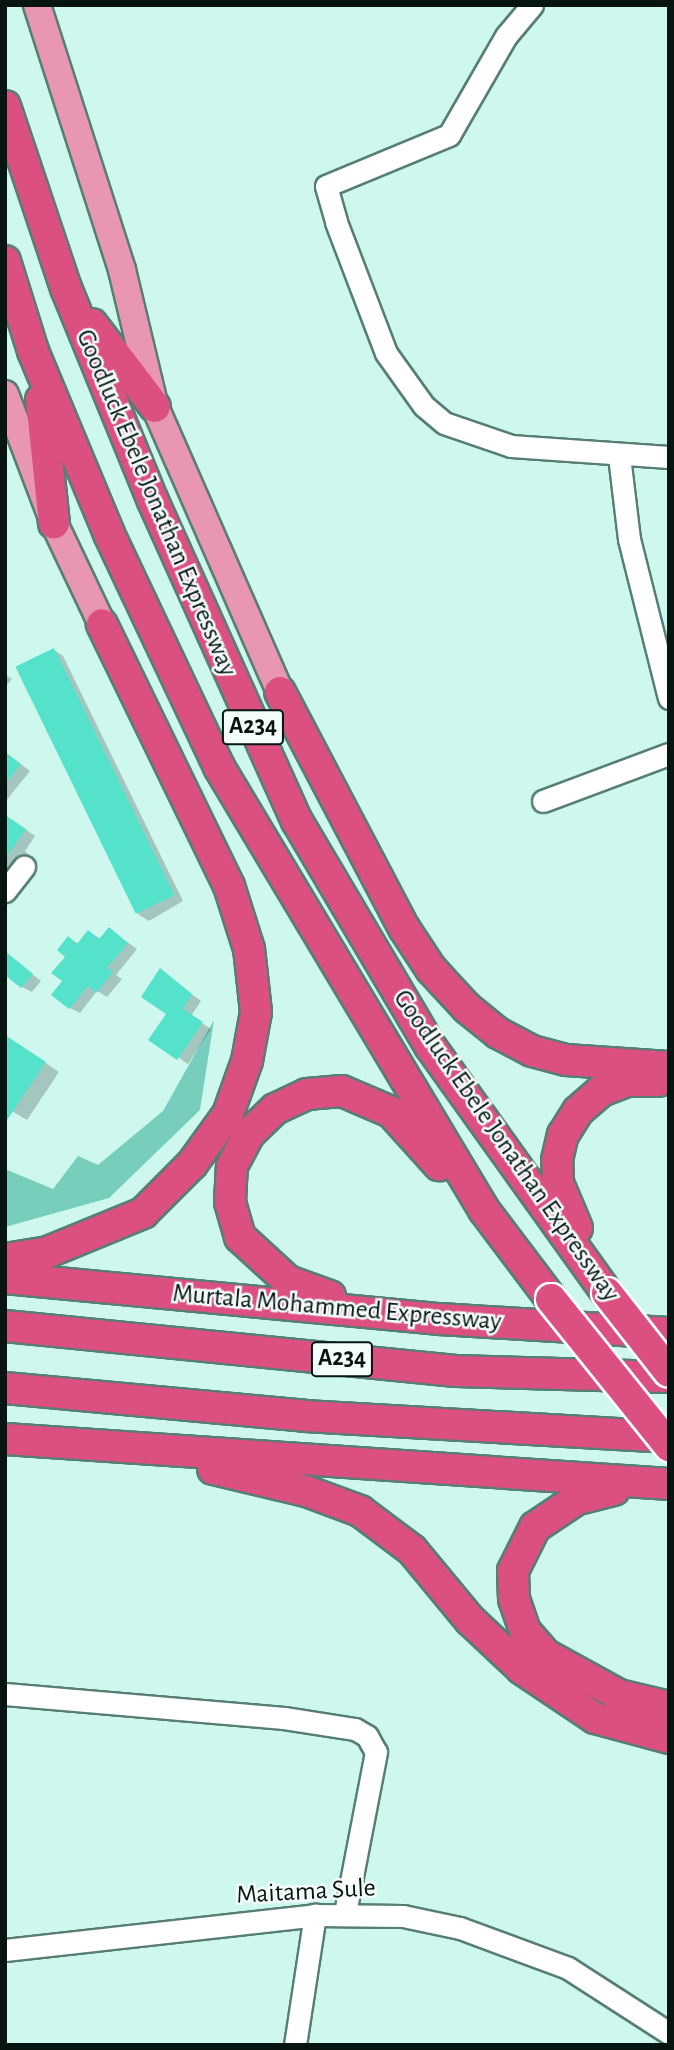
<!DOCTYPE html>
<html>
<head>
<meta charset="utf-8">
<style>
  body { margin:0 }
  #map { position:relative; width:674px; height:2050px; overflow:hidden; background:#cef8ee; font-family:"Alegreya Sans",sans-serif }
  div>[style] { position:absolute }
  .green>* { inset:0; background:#77cebd }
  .shadow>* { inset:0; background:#0003 }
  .building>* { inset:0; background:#55e2ca; transform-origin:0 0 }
  .roads { filter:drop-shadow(2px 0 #567e75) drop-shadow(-2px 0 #567e75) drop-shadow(0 2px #567e75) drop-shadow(0 -2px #567e75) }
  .minor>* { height:21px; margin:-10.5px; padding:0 10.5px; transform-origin:10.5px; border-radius:10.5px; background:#fff }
  .major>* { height:26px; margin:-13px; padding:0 13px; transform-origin:13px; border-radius:13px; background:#e996b3 }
  .highway>* { height:30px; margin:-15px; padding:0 15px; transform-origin:15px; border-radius:15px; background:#db5080 }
  .bridges { filter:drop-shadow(2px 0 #fff) drop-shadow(-2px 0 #fff) drop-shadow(0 2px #fff) drop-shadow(0 -2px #fff) }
  .highway-bridge>* { height:30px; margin:-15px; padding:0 15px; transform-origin:15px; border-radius:15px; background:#db5080 }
  span { translate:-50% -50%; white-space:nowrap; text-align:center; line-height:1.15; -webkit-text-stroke:5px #f5fdfb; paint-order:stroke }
  .shield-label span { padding:2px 5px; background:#f5fdfb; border:2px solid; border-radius:5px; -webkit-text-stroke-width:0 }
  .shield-label { font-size:24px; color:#061512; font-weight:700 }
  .street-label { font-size:26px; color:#061512 }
  .frame { position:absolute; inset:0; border:7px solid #061512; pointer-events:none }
</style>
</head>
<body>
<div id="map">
  <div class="green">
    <i style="clip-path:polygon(214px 1020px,200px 1110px,109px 1198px,5px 1227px,5px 1169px,53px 1189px,78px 1156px,98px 1165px,163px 1111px)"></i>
  </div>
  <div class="shadow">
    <i style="clip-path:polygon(54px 650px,63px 656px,183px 901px,149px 921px,139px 915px)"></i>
    <i style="clip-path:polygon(5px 675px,12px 679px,5px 687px)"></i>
    <i style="clip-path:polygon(5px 752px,30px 771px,5px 802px)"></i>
    <i style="clip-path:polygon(5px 815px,35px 836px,25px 851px,35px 860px,25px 863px,18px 858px,5px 876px)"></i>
    <i style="clip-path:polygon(109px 929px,137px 949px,116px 975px,122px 979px,107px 997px,97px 991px,80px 1013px,70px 1008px,64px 981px,68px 938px,79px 944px,89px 932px,101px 939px)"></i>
    <i style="clip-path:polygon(5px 953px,41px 981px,32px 992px,22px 987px)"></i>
    <i style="clip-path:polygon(161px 971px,201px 1001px,191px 1016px,211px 1029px,188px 1064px,151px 1039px,168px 1013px)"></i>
    <i style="clip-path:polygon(15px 1042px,59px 1072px,27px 1120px,5px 1107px)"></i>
  </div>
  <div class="building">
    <i style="left:54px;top:648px;width:275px;height:43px;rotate:64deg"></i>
    <i style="clip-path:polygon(5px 752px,21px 764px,5px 784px)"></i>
    <i style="clip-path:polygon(5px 815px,26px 829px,5px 859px)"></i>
    <i style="clip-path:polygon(109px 927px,128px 943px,107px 968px,113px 972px,96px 993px,88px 986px,69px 1009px,51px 995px,62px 981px,51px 973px,65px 957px,57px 950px,68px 936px,77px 944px,88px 930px,99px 939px)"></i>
    <i style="clip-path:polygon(5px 951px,33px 974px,21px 988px,5px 975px)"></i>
    <i style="clip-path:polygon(160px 968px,192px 994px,183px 1009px,203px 1022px,177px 1060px,148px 1040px,166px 1014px,141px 997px)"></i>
    <i style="clip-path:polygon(5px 1035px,46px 1062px,5px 1123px)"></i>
  </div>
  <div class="roads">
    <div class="minor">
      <i style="left:532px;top:5px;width:40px;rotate:130deg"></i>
      <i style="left:506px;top:36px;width:114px;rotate:119.9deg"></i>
      <i style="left:449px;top:135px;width:133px;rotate:157.5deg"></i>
      <i style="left:326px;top:186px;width:37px;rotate:74deg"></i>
      <i style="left:336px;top:222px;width:140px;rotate:69.1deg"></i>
      <i style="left:386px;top:353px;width:65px;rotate:54.4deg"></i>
      <i style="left:424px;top:406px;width:26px;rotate:40deg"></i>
      <i style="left:444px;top:423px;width:71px;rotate:18.9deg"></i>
      <i style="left:511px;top:446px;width:158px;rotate:4deg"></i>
      <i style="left:619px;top:456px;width:84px;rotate:83.1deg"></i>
      <i style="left:629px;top:539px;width:164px;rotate:75.9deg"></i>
      <i style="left:543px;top:801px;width:134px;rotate:-20.5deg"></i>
      <i style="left:5px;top:891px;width:31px;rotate:-52deg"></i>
      <i style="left:5px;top:1694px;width:280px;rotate:4.9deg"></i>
      <i style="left:284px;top:1718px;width:72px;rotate:8.8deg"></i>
      <i style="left:355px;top:1729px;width:14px;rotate:30deg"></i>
      <i style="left:367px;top:1736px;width:18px;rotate:61deg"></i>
      <i style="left:376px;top:1752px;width:164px;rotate:100.9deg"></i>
      <i style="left:5px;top:1950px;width:312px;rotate:-6.4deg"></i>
      <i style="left:315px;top:1915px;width:88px;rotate:0.7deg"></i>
      <i style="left:403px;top:1916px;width:58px;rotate:11.9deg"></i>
      <i style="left:460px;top:1928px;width:115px;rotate:20.3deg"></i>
      <i style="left:568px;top:1968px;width:120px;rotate:32.8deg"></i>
      <i style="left:295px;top:2045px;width:132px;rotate:-81.3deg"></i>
    </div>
    <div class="major">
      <i style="left:37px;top:5px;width:278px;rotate:72.2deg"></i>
      <i style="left:122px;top:270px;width:141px;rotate:76.5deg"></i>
      <i style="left:155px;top:407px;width:311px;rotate:66.3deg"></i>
      <i style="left:5px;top:394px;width:138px;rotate:69.2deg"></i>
      <i style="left:54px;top:523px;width:112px;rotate:64.6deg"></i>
    </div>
    <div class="highway">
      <i style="left:5px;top:106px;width:192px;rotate:71.5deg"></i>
      <i style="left:66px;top:288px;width:230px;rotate:67.8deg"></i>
      <i style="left:153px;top:501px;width:351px;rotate:65.8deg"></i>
      <i style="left:297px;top:821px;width:261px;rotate:59.4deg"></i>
      <i style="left:430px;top:1046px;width:304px;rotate:54.4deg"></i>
      <i style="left:5px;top:261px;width:94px;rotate:72.7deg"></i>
      <i style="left:33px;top:351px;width:198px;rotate:67.4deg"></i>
      <i style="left:109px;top:534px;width:258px;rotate:64.7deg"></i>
      <i style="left:219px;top:767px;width:516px;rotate:59.11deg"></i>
      <i style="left:484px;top:1210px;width:111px;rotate:53deg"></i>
      <i style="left:92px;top:324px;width:104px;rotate:52.8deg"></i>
      <i style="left:41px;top:400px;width:124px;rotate:84deg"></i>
      <i style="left:280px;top:692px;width:267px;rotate:62.3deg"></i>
      <i style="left:404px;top:928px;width:49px;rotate:56.6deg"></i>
      <i style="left:431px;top:969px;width:53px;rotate:47.3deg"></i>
      <i style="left:467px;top:1008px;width:40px;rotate:39deg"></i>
      <i style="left:498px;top:1033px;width:38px;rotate:28deg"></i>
      <i style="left:532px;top:1051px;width:35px;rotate:15deg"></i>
      <i style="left:566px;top:1060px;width:103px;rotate:3.9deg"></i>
      <i style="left:577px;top:1228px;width:49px;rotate:-112.9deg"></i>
      <i style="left:558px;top:1183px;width:23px;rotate:-92deg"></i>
      <i style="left:557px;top:1160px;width:26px;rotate:-77deg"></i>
      <i style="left:563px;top:1135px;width:28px;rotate:-58deg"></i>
      <i style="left:578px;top:1111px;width:30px;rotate:-41deg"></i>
      <i style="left:601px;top:1091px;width:28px;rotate:-21deg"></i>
      <i style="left:627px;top:1081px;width:32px"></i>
      <i style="left:5px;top:1259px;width:44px;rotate:-9.2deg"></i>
      <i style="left:48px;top:1252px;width:103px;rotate:-22.3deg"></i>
      <i style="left:143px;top:1213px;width:69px;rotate:-45deg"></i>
      <i style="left:192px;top:1164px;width:62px;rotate:-54.2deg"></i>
      <i style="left:228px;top:1114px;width:56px;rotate:-70.3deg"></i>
      <i style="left:247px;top:1061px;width:50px;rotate:-79.6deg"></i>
      <i style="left:256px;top:1012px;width:63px;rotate:-96.3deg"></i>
      <i style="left:249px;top:949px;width:66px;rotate:-107.6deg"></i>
      <i style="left:229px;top:886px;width:291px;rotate:-115.9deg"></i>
      <i style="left:5px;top:1278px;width:437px;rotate:5.4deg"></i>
      <i style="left:440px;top:1319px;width:229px;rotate:3.5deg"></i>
      <i style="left:330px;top:1296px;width:45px;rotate:-160.3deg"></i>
      <i style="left:288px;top:1281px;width:65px;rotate:-137.5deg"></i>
      <i style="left:240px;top:1237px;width:36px;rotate:-106deg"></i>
      <i style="left:230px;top:1202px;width:36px;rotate:-87deg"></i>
      <i style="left:232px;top:1166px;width:36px;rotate:-62deg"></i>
      <i style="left:249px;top:1134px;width:36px;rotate:-44deg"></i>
      <i style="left:275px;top:1109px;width:35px;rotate:-25deg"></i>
      <i style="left:307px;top:1094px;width:35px;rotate:-5deg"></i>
      <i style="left:342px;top:1091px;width:53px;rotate:23.2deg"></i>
      <i style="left:391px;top:1112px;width:72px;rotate:47.8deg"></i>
      <i style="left:5px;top:1326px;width:453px;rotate:5.7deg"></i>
      <i style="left:456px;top:1371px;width:213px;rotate:1.6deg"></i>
      <i style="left:5px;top:1388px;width:301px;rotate:5.3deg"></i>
      <i style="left:305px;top:1416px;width:365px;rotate:3.3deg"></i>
      <i style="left:5px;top:1439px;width:666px;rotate:3.88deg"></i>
      <i style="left:213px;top:1469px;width:96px;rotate:13.3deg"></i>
      <i style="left:306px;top:1491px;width:58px;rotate:20.3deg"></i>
      <i style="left:360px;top:1511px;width:65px;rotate:36.9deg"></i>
      <i style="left:412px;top:1550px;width:91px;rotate:50.4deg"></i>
      <i style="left:470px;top:1620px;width:71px;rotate:43.3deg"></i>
      <i style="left:522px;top:1669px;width:88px;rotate:33.9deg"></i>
      <i style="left:595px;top:1718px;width:77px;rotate:15.1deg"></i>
      <i style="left:614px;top:1490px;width:38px;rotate:166deg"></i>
      <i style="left:577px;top:1499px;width:50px;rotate:146.3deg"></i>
      <i style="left:535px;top:1527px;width:49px;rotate:116.6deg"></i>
      <i style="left:513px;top:1571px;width:28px;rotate:88deg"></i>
      <i style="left:514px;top:1599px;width:34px;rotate:71deg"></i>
      <i style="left:525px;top:1631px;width:32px;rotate:49deg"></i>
      <i style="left:546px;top:1655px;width:83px;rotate:28.7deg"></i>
      <i style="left:619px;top:1695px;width:51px;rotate:13.5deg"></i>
    </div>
  </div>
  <div class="bridges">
    <div class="highway-bridge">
      <i style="left:607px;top:1293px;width:100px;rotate:51.9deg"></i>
      <i style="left:551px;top:1299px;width:189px;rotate:51.2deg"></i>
    </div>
  </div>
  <div class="shield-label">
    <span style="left:253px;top:727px">A234</span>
    <span style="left:342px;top:1359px">A234</span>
  </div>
  <div class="street-label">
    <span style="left:156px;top:503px;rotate:67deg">Goodluck Ebele Jonathan Expressway</span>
    <span style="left:506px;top:1146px;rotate:55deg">Goodluck Ebele Jonathan Expressway</span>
    <span style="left:337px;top:1308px;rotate:5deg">Murtala Mohammed Expressway</span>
    <span style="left:306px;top:1892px;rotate:-3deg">Maitama Sule</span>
  </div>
  <div class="frame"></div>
</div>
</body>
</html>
